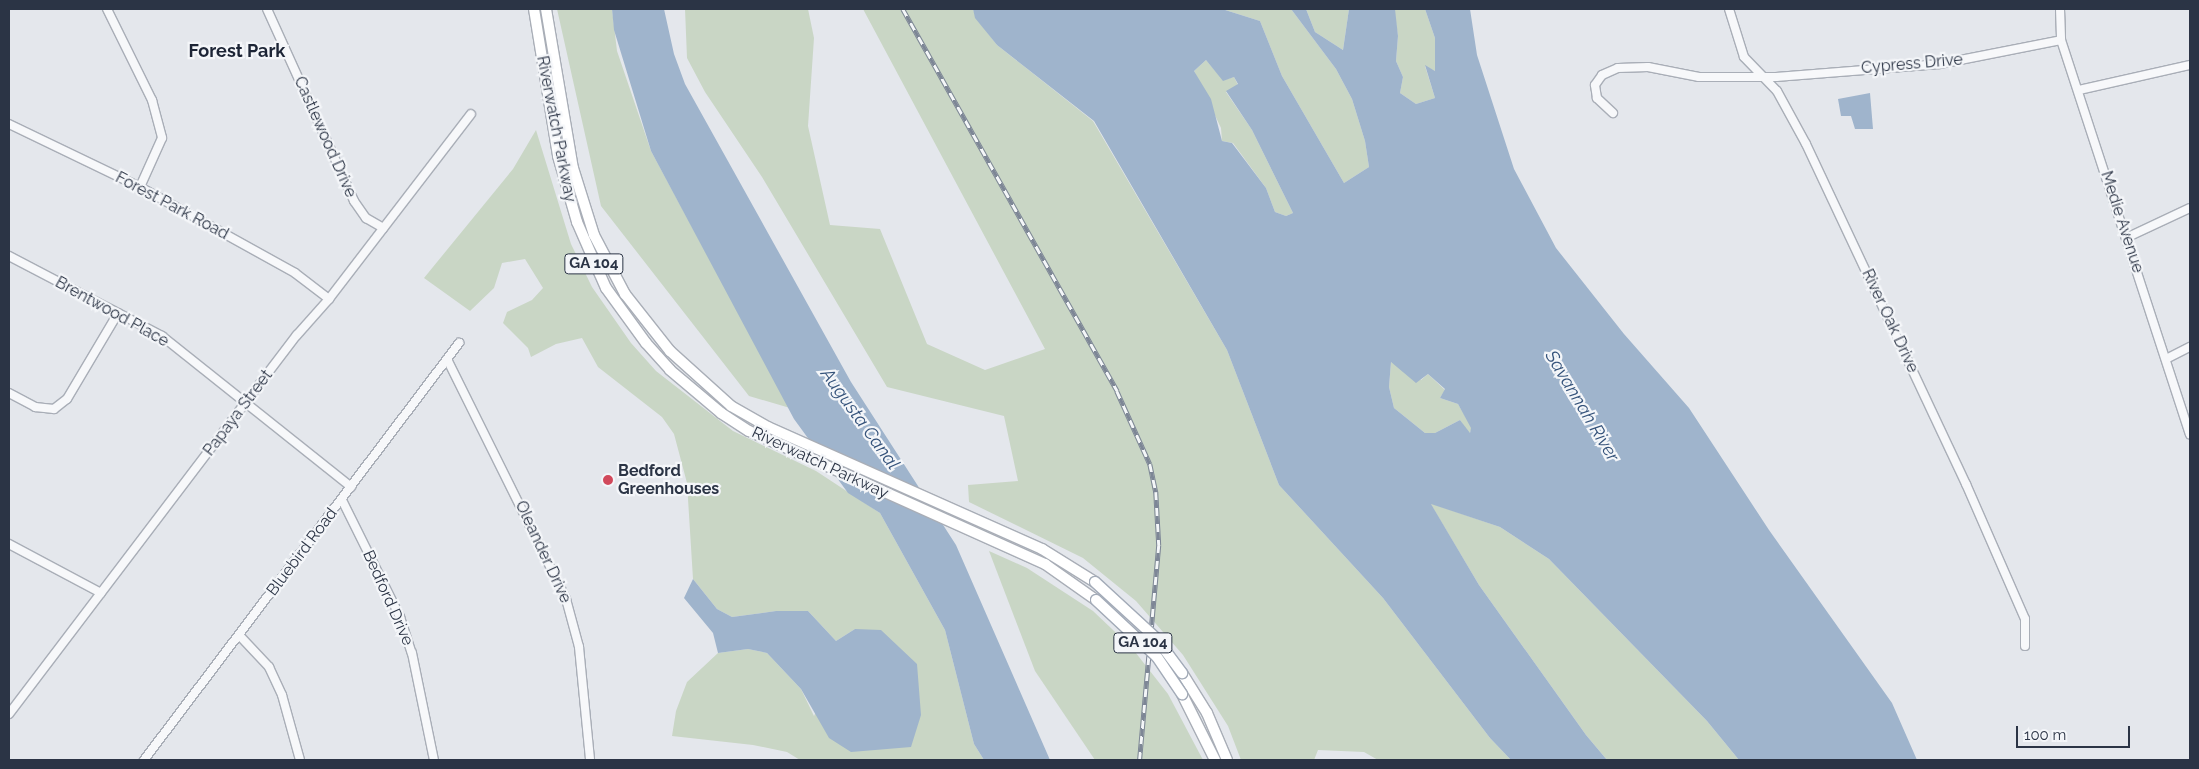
<!DOCTYPE html>
<html>
<head>
<meta charset="utf-8">
<style>
  body { margin:0 }
  #map { position:relative; width:2199px; height:769px; overflow:hidden; background:#e4e7ec; font-family:Raleway,sans-serif }
  div>[style] { position:absolute }
  .green>* { inset:0; background:#c9d6c5 }
  .water>* { inset:0; background:#9fb4cc }
  .roads { filter:drop-shadow(1px 0 #a9aeb7) drop-shadow(-1px 0 #a9aeb7) drop-shadow(0 1px #a9aeb7) drop-shadow(0 -1px #a9aeb7) }
  .minor>* { height:8px; margin:-4px; padding:0 4px; transform-origin:4px; border-radius:4px; background:#f7f8fa }
  .major>* { height:10px; margin:-5px; padding:0 5px; transform-origin:5px; border-radius:5px; background:#fff }
  .rail>* { height:4.5px; margin-top:-2.25px; transform-origin:0; background:repeating-linear-gradient(90deg,#f4f6f9 0 8px,#7d8696 0 16px); box-sizing:border-box; border-block:1px solid #7d8696 }
  .bridges { filter:drop-shadow(1px 0 #a3abb8) drop-shadow(-1px 0 #a3abb8) drop-shadow(0 1px #a3abb8) drop-shadow(0 -1px #a3abb8) }
  .major-bridge>* { height:10px; margin:-5px; padding:0 5px; transform-origin:5px; border-radius:5px; background:#fff }
  .dots>* { width:14px; height:14px; translate:-50% -50%; box-sizing:border-box; border:2px solid #f4f6f9; border-radius:50% }
  span { translate:-50% -50%; white-space:nowrap; text-align:center; line-height:1.15; -webkit-text-stroke:4.5px #f4f6f9; paint-order:stroke }
  .shield-label span { padding:1px 4px; background:#f4f6f9; border:1px solid; border-radius:4px; -webkit-text-stroke-width:0 }
  .shield-label { font-size:15px; color:#2b3445; font-weight:700 }
  .street-label { font-size:16px; color:#2b3445 }
  .poi-label { font-size:16px; color:#2b3445; font-weight:700 }
  .left { translate:0 -50%; text-align:left }
  .neighbourhood-label { font-size:18px; color:#1d2536; font-weight:700 }
  .water-label { font-size:18px; color:#34527a; font-style:italic }
  .frame { position:absolute; inset:0; border:10px solid #2b3445; pointer-events:none }
  .scale { position:absolute; left:2016px; top:726px; width:114px; height:22px; box-sizing:border-box; border:2px solid #2b3445; border-top:0; padding-left:6px; font-size:15px; line-height:18px; white-space:nowrap; color:#2b3445; -webkit-text-stroke:4px #f4f6f9; paint-order:stroke }
</style>
</head>
<body>
<div id="map">
  <div class="green">
    <i style="clip-path:polygon(557px 9px,612px 9px,617px 51px,651px 151px,790px 408px,749px 396px,601px 206px)"></i>
    <i style="clip-path:polygon(685px 9px,808px 9px,814px 38px,808px 126px,830px 225px,880px 229px,927px 344px,985px 370px,1045px 349px,863px 9px,973px 9px,976px 18px,997px 45px,1093px 121px,1227px 350px,1279px 485px,1383px 598px,1490px 738px,1511px 760px,1378px 760px,1364px 752px,1318px 750px,1314px 760px,1241px 760px,1228px 726px,1183px 655px,1136px 601px,1083px 558px,969px 502px,968px 485px,1018px 481px,1004px 416px,887px 387px,762px 177px,705px 92px,687px 58px)"></i>
    <i style="clip-path:polygon(1222px 9px,1291px 9px,1336px 69px,1352px 99px,1365px 141px,1369px 167px,1344px 183px,1282px 76px,1260px 21px)"></i>
    <i style="clip-path:polygon(1306px 9px,1349px 9px,1343px 50px,1315px 32px)"></i>
    <i style="clip-path:polygon(1394px 9px,1425px 9px,1435px 38px,1435px 71px,1425px 66px,1435px 98px,1416px 104px,1400px 93px,1403px 77px,1396px 61px,1398px 36px)"></i>
    <i style="clip-path:polygon(1206px 60px,1223px 80px,1234px 77px,1238px 85px,1226px 92px,1252px 130px,1293px 213px,1286px 216px,1275px 212px,1266px 188px,1233px 143px,1222px 141px,1221px 128px,1194px 71px)"></i>
    <i style="clip-path:polygon(536px 130px,571px 244px,592px 287px,631px 343px,656px 371px,733px 431px,816px 471px,880px 513px,945px 630px,974px 744px,984px 760px,800px 760px,787px 752px,753px 745px,672px 736px,676px 711px,687px 682px,718px 653px,748px 649px,767px 653px,801px 689px,814px 716px,855px 629px,836px 641px,808px 611px,776px 611px,732px 617px,717px 609px,693px 579px,687px 483px,674px 434px,662px 417px,598px 367px,582px 338px,556px 344px,531px 357px,528px 348px,503px 323px,507px 312px,532px 300px,543px 288px,525px 259px,502px 263px,494px 288px,470px 311px,424px 278px,513px 169px)"></i>
    <i style="clip-path:polygon(1391px 362px,1421px 380px,1428px 374px,1445px 390px,1440px 398px,1458px 404px,1472px 428px,1469px 434px,1460px 420px,1435px 433px,1425px 433px,1394px 408px,1389px 387px)"></i>
    <i style="clip-path:polygon(1430px 503px,1500px 527px,1549px 559px,1707px 721px,1739px 760px,1607px 760px,1586px 735px,1479px 585px)"></i>
    <i style="clip-path:polygon(989px 551px,1027px 568px,1093px 611px,1132px 648px,1168px 694px,1203px 760px,1095px 760px,1035px 671px)"></i>
  </div>
  <div class="water">
    <i style="clip-path:polygon(612px 9px,664px 9px,674px 54px,685px 84px,851px 382px,956px 545px,1050px 760px,984px 760px,974px 744px,945px 630px,880px 513px,848px 493px,794px 419px,651px 151px,614px 30px)"></i>
    <i style="clip-path:polygon(evenodd,973px 9px,1222px 9px,1260px 21px,1282px 76px,1344px 183px,1369px 167px,1365px 141px,1352px 99px,1336px 69px,1291px 9px,1306px 9px,1315px 32px,1343px 50px,1349px 9px,1395px 9px,1398px 36px,1396px 61px,1403px 77px,1400px 93px,1416px 104px,1435px 98px,1425px 65px,1435px 71px,1435px 38px,1425px 9px,1470px 9px,1477px 55px,1514px 169px,1556px 248px,1624px 334px,1689px 408px,1769px 530px,1892px 703px,1917px 760px,1739px 760px,1707px 721px,1549px 559px,1500px 527px,1431px 504px,1479px 585px,1586px 735px,1607px 760px,1511px 760px,1490px 738px,1383px 598px,1279px 485px,1227px 350px,1094px 121px,997px 45px,975px 18px,973px 9px,1206px 60px,1223px 81px,1234px 77px,1238px 84px,1226px 91px,1252px 130px,1293px 213px,1286px 216px,1275px 212px,1266px 188px,1232px 143px,1222px 141px,1211px 99px,1194px 71px,1206px 60px,973px 9px,1391px 362px,1416px 383px,1428px 374px,1445px 389px,1440px 398px,1458px 404px,1471px 428px,1470px 433px,1460px 420px,1435px 433px,1425px 433px,1394px 408px,1389px 387px,1391px 362px)"></i>
    <i style="clip-path:polygon(1870px 93px,1873px 129px,1855px 129px,1851px 116px,1841px 116px,1838px 99px)"></i>
    <i style="clip-path:polygon(693px 579px,717px 609px,732px 617px,776px 611px,808px 611px,836px 641px,855px 629px,881px 630px,917px 664px,921px 715px,911px 747px,851px 752px,829px 738px,801px 689px,767px 653px,748px 649px,718px 653px,713px 633px,684px 598px)"></i>
  </div>
  <div class="roads">
    <div class="minor">
      <i style="left:107px;top:9px;width:102px;rotate:63.7deg"></i>
      <i style="left:152px;top:100px;width:39px;rotate:75deg"></i>
      <i style="left:162px;top:138px;width:54px;rotate:114.2deg"></i>
      <i style="left:267px;top:9px;width:211px;rotate:65.6deg"></i>
      <i style="left:354px;top:201px;width:21px;rotate:55deg"></i>
      <i style="left:366px;top:218px;width:20px;rotate:30deg"></i>
      <i style="left:1729px;top:9px;width:50px;rotate:72.6deg"></i>
      <i style="left:1744px;top:57px;width:47px;rotate:45.9deg"></i>
      <i style="left:1777px;top:91px;width:60px;rotate:61.3deg"></i>
      <i style="left:1806px;top:144px;width:376px;rotate:64.8deg"></i>
      <i style="left:1966px;top:484px;width:147px;rotate:66.4deg"></i>
      <i style="left:2025px;top:619px;width:27px;rotate:90deg"></i>
      <i style="left:2060px;top:9px;width:31px;rotate:88deg"></i>
      <i style="left:2061px;top:40px;width:415px;rotate:71.9deg"></i>
      <i style="left:2079px;top:90px;width:114px;rotate:-12.7deg"></i>
      <i style="left:1613px;top:113px;width:22px;rotate:-137deg"></i>
      <i style="left:1597px;top:98px;width:13px;rotate:-99deg"></i>
      <i style="left:1595px;top:85px;width:12px;rotate:-55deg"></i>
      <i style="left:1602px;top:75px;width:17px;rotate:-24deg"></i>
      <i style="left:1618px;top:68px;width:30px;rotate:-2deg"></i>
      <i style="left:1648px;top:67px;width:52px;rotate:11.1deg"></i>
      <i style="left:1699px;top:77px;width:77px"></i>
      <i style="left:1776px;top:77px;width:165px;rotate:-4.5deg"></i>
      <i style="left:1940px;top:64px;width:123px;rotate:-11.2deg"></i>
      <i style="left:9px;top:124px;width:145px;rotate:25.7deg"></i>
      <i style="left:140px;top:187px;width:177px;rotate:29deg"></i>
      <i style="left:295px;top:273px;width:43px;rotate:37.4deg"></i>
      <i style="left:2128px;top:237px;width:68px;rotate:-25.1deg"></i>
      <i style="left:9px;top:256px;width:173px;rotate:27.6deg"></i>
      <i style="left:162px;top:336px;width:242px;rotate:38.6deg"></i>
      <i style="left:447px;top:359px;width:268px;rotate:63.6deg"></i>
      <i style="left:566px;top:599px;width:50px;rotate:74.8deg"></i>
      <i style="left:579px;top:647px;width:114px;rotate:84.4deg"></i>
      <i style="left:2166px;top:359px;width:27px;rotate:-27deg"></i>
      <i style="left:9px;top:393px;width:30px;rotate:28deg"></i>
      <i style="left:35px;top:407px;width:19px;rotate:6deg"></i>
      <i style="left:54px;top:409px;width:16px;rotate:-38deg"></i>
      <i style="left:67px;top:399px;width:100px;rotate:-59.3deg"></i>
      <i style="left:342px;top:500px;width:131px;rotate:63.6deg"></i>
      <i style="left:400px;top:617px;width:38px;rotate:72deg"></i>
      <i style="left:412px;top:653px;width:109px;rotate:78.4deg"></i>
      <i style="left:9px;top:544px;width:104px;rotate:28deg"></i>
      <i style="left:239px;top:635px;width:44px;rotate:46.8deg"></i>
      <i style="left:269px;top:667px;width:31px;rotate:65deg"></i>
      <i style="left:282px;top:695px;width:67px;rotate:74.5deg"></i>
      <i style="left:9px;top:714px;width:476px;rotate:-52.8deg"></i>
      <i style="left:297px;top:335px;width:48px;rotate:-48.4deg"></i>
      <i style="left:329px;top:299px;width:233px;rotate:-52.5deg"></i>
      <i style="left:144px;top:760px;width:523px;rotate:-52.93deg"></i>
    </div>
    <div class="major">
      <i style="left:534px;top:9px;width:149px;rotate:80.7deg"></i>
      <i style="left:558px;top:156px;width:69px;rotate:73.9deg"></i>
      <i style="left:577px;top:222px;width:72px;rotate:66.3deg"></i>
      <i style="left:606px;top:288px;width:68px;rotate:54deg"></i>
      <i style="left:646px;top:343px;width:36px;rotate:48deg"></i>
      <i style="left:670px;top:370px;width:67px;rotate:40.1deg"></i>
      <i style="left:721px;top:413px;width:33px;rotate:33deg"></i>
      <i style="left:749px;top:431px;width:325px;rotate:24.2deg"></i>
      <i style="left:1045px;top:564px;width:62px;rotate:35.2deg"></i>
      <i style="left:546px;top:9px;width:161px;rotate:80.4deg"></i>
      <i style="left:573px;top:168px;width:70px;rotate:72.6deg"></i>
      <i style="left:594px;top:235px;width:67px;rotate:62.3deg"></i>
      <i style="left:625px;top:294px;width:73px;rotate:51.7deg"></i>
      <i style="left:670px;top:351px;width:82px;rotate:42deg"></i>
      <i style="left:731px;top:406px;width:43px;rotate:29.6deg"></i>
      <i style="left:768px;top:427px;width:300px;rotate:24deg"></i>
      <i style="left:1042px;top:549px;width:62px;rotate:31.9deg"></i>
      <i style="left:1182px;top:673px;width:47px;rotate:58deg"></i>
      <i style="left:1207px;top:713px;width:51px;rotate:66.9deg"></i>
      <i style="left:1182px;top:694px;width:74px;rotate:63.4deg"></i>
    </div>
  </div>
  <div class="rail">
    <i style="left:903px;top:9px;width:438px;rotate:60.7deg"></i>
    <i style="left:1117px;top:391px;width:80px;rotate:65.7deg"></i>
    <i style="left:1150px;top:464px;width:29px;rotate:78deg"></i>
    <i style="left:1156px;top:492px;width:53px;rotate:86.8deg"></i>
    <i style="left:1159px;top:545px;width:216px;rotate:95.1deg"></i>
  </div>
  <div class="bridges">
    <div class="major-bridge">
      <i style="left:1095px;top:582px;width:83px;rotate:42.6deg"></i>
      <i style="left:1156px;top:638px;width:44px;rotate:53.4deg"></i>
      <i style="left:1096px;top:600px;width:83px;rotate:43.1deg"></i>
      <i style="left:1157px;top:657px;width:45px;rotate:56deg"></i>
    </div>
  </div>
  <div class="dots">
    <i style="left:608px;top:480px;background:#d1495b"></i>
  </div>
  <div class="shield-label">
    <span style="left:594px;top:264px">GA 104</span>
    <span style="left:1143px;top:643px">GA 104</span>
  </div>
  <div class="street-label">
    <span style="left:1912px;top:64px;rotate:-5deg">Cypress Drive</span>
    <span style="left:556px;top:129px;rotate:79deg">Riverwatch Parkway</span>
    <span style="left:325px;top:137px;rotate:66deg">Castlewood Drive</span>
    <span style="left:172px;top:206px;rotate:28deg">Forest Park Road</span>
    <span style="left:2122px;top:222px;rotate:72deg">Medie Avenue</span>
    <span style="left:112px;top:312px;rotate:29deg">Brentwood Place</span>
    <span style="left:1890px;top:321px;rotate:65deg">River Oak Drive</span>
    <span style="left:238px;top:413px;rotate:-53deg">Papaya Street</span>
    <span style="left:820px;top:463px;rotate:25deg">Riverwatch Parkway</span>
    <span style="left:302px;top:552px;rotate:-53deg">Bluebird Road</span>
    <span style="left:543px;top:552px;rotate:65deg">Oleander Drive</span>
    <span style="left:388px;top:598px;rotate:66deg">Bedford Drive</span>
  </div>
  <div class="poi-label">
    <span class="left" style="left:618px;top:480px">Bedford<br>Greenhouses</span>
  </div>
  <div class="neighbourhood-label">
    <span style="left:237px;top:51px">Forest Park</span>
  </div>
  <div class="water-label">
    <span style="left:1582px;top:406px;rotate:59deg">Savannah River</span>
    <span style="left:860px;top:419px;rotate:54deg">Augusta Canal</span>
  </div>
  <div class="frame"></div>
  <div class="scale">100 m</div>
</div>
</body>
</html>
